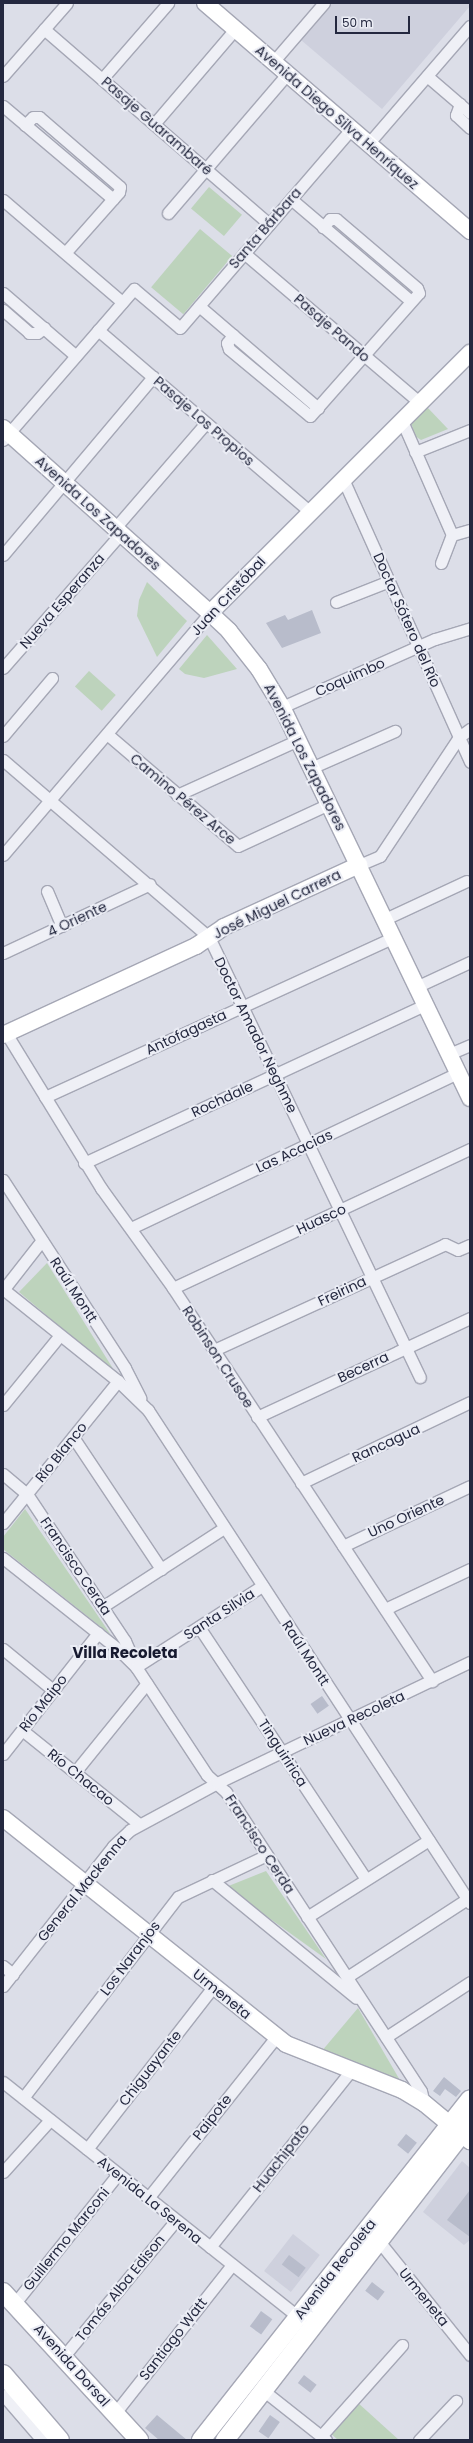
<!DOCTYPE html>
<html>
<head>
<meta charset="utf-8">
<style>
  body { margin:0 }
  #map { position:relative; width:473px; height:2443px; overflow:hidden; background:#dcdee8; font-family:Poppins,sans-serif }
  div>[style] { position:absolute }
  .built>* { inset:0; background:#ced0dd; transform-origin:0 0 }
  .green>* { inset:0; background:#bdd3bc; transform-origin:0 0 }
  .building>* { inset:0; background:#b8bccb; transform-origin:0 0 }
  .roads { filter:drop-shadow(1px 0 #a5a7b5) drop-shadow(-1px 0 #a5a7b5) drop-shadow(0 1px #a5a7b5) drop-shadow(0 -1px #a5a7b5) }
  .street>* { height:11px; margin:-5.5px; padding:0 5.5px; transform-origin:5.5px; border-radius:5.5px; background:#eff0f6 }
  .secondary>* { height:16px; margin:-8px; padding:0 8px; transform-origin:8px; border-radius:8px; background:#fff }
  .primary>* { height:18px; margin:-9px; padding:0 9px; transform-origin:9px; border-radius:9px; background:#fff }
  span { translate:-50% -50%; white-space:nowrap; text-align:center; line-height:1.15; -webkit-text-stroke:4px #ebedf5; paint-order:stroke }
  .street-label { font-size:14px; color:#24283f }
  .neighbourhood-label { font-size:15px; color:#171a30; font-weight:700 }
  .frame { position:absolute; inset:0; border:4px solid #24283f; pointer-events:none }
  .scale { position:absolute; left:335px; top:16px; width:75px; height:18px; box-sizing:border-box; border:2px solid #24283f; border-top:0; padding-left:5px; font-size:12px; line-height:14px; white-space:nowrap; color:#24283f; -webkit-text-stroke:3px #ebedf5; paint-order:stroke }
</style>
</head>
<body>
<div id="map">
  <div class="built">
    <i style="clip-path:polygon(332px 3px,470px 3px,470px 6px,382px 109px,301px 40px)"></i>
    <i style="clip-path:polygon(462px 2161px,470px 2168px,470px 2240px,464px 2245px,423px 2212px)"></i>
    <i style="left:293px;top:2234px;width:34px;height:47px;rotate:38deg"></i>
  </div>
  <div class="green">
    <i style="left:209px;top:187px;width:43px;height:28px;rotate:40deg"></i>
    <i style="left:200px;top:229px;width:42px;height:76px;rotate:40deg"></i>
    <i style="clip-path:polygon(427px 407px,448px 429px,421px 440px,415px 436px,411px 422px)"></i>
    <i style="clip-path:polygon(147px 582px,187px 621px,157px 657px,137px 616px,139px 600px)"></i>
    <i style="clip-path:polygon(207px 635px,237px 669px,204px 678px,185px 674px,179px 669px)"></i>
    <i style="left:89px;top:671px;width:36px;height:21px;rotate:42deg"></i>
    <i style="clip-path:polygon(47px 1263px,117px 1375px,19px 1292px)"></i>
    <i style="clip-path:polygon(25px 1509px,111px 1635px,3px 1549px,3px 1537px)"></i>
    <i style="clip-path:polygon(266px 1871px,326px 1959px,226px 1887px)"></i>
    <i style="clip-path:polygon(358px 2008px,401px 2082px,321px 2052px)"></i>
    <i style="clip-path:polygon(357px 2402px,399px 2440px,338px 2440px,329px 2432px)"></i>
  </div>
  <div class="building">
    <i style="clip-path:polygon(312px 610px,321px 633px,282px 648px,266px 623px,285px 615px,288px 620px)"></i>
    <i style="left:322px;top:1696px;width:12px;height:14px;rotate:55deg"></i>
    <i style="clip-path:polygon(444px 2077px,461px 2091px,456px 2097px,445px 2089px,440px 2096px,433px 2091px)"></i>
    <i style="left:406px;top:2134px;width:14px;height:14px;rotate:39deg"></i>
    <i style="clip-path:polygon(470px 2190px,470px 2237px,447px 2220px)"></i>
    <i style="left:289px;top:2255px;width:21px;height:12px;rotate:37deg"></i>
    <i style="left:372px;top:2282px;width:16px;height:11px;rotate:38deg"></i>
    <i style="left:261px;top:2311px;width:14px;height:19px;rotate:36deg"></i>
    <i style="left:304px;top:2375px;width:16px;height:10px;rotate:38deg"></i>
    <i style="clip-path:polygon(157px 2415px,187px 2440px,159px 2440px,145px 2428px)"></i>
    <i style="left:270px;top:2415px;width:12px;height:20px;rotate:35deg"></i>
  </div>
  <div class="roads">
    <div class="street">
      <i style="left:44px;top:29px;width:298px;rotate:40.9deg"></i>
      <i style="left:273px;top:62px;width:78px;rotate:-49.2deg"></i>
      <i style="left:3px;top:76px;width:97px;rotate:-48.8deg"></i>
      <i style="left:427px;top:76px;width:57px;rotate:40.7deg"></i>
      <i style="left:102px;top:79px;width:101px;rotate:-49deg"></i>
      <i style="left:460px;top:104px;width:12px;rotate:110deg"></i>
      <i style="left:456px;top:115px;width:19px;rotate:43deg"></i>
      <i style="left:3px;top:106px;width:144px;rotate:40.2deg"></i>
      <i style="left:154px;top:124px;width:125px;rotate:-49.5deg"></i>
      <i style="left:25px;top:125px;width:11px;rotate:-45deg"></i>
      <i style="left:33px;top:117px;width:6px"></i>
      <i style="left:39px;top:117px;width:107px;rotate:40.8deg"></i>
      <i style="left:120px;top:187px;width:5px;rotate:101deg"></i>
      <i style="left:119px;top:192px;width:81px;rotate:131.5deg"></i>
      <i style="left:368px;top:144px;width:156px;rotate:-49.2deg"></i>
      <i style="left:291px;top:199px;width:157px;rotate:40.4deg"></i>
      <i style="left:3px;top:200px;width:157px;rotate:40.6deg"></i>
      <i style="left:168px;top:213px;width:183px;rotate:-49.4deg"></i>
      <i style="left:244px;top:253px;width:231px;rotate:40.4deg"></i>
      <i style="left:3px;top:293px;width:96px;rotate:40.8deg"></i>
      <i style="left:199px;top:306px;width:157px;rotate:40.6deg"></i>
      <i style="left:3px;top:310px;width:35px;rotate:41deg"></i>
      <i style="left:29px;top:333px;width:8px"></i>
      <i style="left:37px;top:333px;width:9px;rotate:-36deg"></i>
      <i style="left:98px;top:330px;width:279px;rotate:40.6deg"></i>
      <i style="left:233px;top:335px;width:10px;rotate:127deg"></i>
      <i style="left:227px;top:343px;width:6px;rotate:72deg"></i>
      <i style="left:229px;top:349px;width:105px;rotate:39.6deg"></i>
      <i style="left:310px;top:416px;width:164px;rotate:-48.5deg"></i>
      <i style="left:419px;top:293px;width:5px;rotate:-112deg"></i>
      <i style="left:417px;top:288px;width:106px;rotate:-139.6deg"></i>
      <i style="left:336px;top:219px;width:6px;rotate:180deg"></i>
      <i style="left:330px;top:219px;width:11px;rotate:131deg"></i>
      <i style="left:402px;top:421px;width:124px;rotate:66.3deg"></i>
      <i style="left:3px;top:440px;width:200px;rotate:-49.1deg"></i>
      <i style="left:134px;top:289px;width:60px;rotate:40.3deg"></i>
      <i style="left:180px;top:328px;width:262px;rotate:-49.3deg"></i>
      <i style="left:415px;top:452px;width:59px;rotate:-21.8deg"></i>
      <i style="left:343px;top:479px;width:310px;rotate:65.8deg"></i>
      <i style="left:115px;top:528px;width:139px;rotate:-49.1deg"></i>
      <i style="left:452px;top:535px;width:19px;rotate:-16deg"></i>
      <i style="left:3px;top:555px;width:233px;rotate:-49.9deg"></i>
      <i style="left:441px;top:563px;width:30px;rotate:-69deg"></i>
      <i style="left:336px;top:602px;width:57px;rotate:-21.6deg"></i>
      <i style="left:3px;top:668px;width:179px;rotate:-48.8deg"></i>
      <i style="left:282px;top:707px;width:167px;rotate:-24deg"></i>
      <i style="left:435px;top:639px;width:37px;rotate:-17deg"></i>
      <i style="left:107px;top:734px;width:172px;rotate:40.5deg"></i>
      <i style="left:238px;top:846px;width:100px;rotate:-24.8deg"></i>
      <i style="left:3px;top:736px;width:76px;rotate:-49.8deg"></i>
      <i style="left:3px;top:760px;width:272px;rotate:40.7deg"></i>
      <i style="left:209px;top:937px;width:488px;rotate:64.4deg"></i>
      <i style="left:311px;top:768px;width:92px;rotate:-23.8deg"></i>
      <i style="left:177px;top:795px;width:133px;rotate:-24.4deg"></i>
      <i style="left:3px;top:855px;width:318px;rotate:-49.5deg"></i>
      <i style="left:359px;top:865px;width:23px;rotate:-23deg"></i>
      <i style="left:380px;top:856px;width:143px;rotate:-56.4deg"></i>
      <i style="left:459px;top:737px;width:14px;rotate:-36deg"></i>
      <i style="left:47px;top:891px;width:38px;rotate:67deg"></i>
      <i style="left:385px;top:919px;width:90px;rotate:-24.9deg"></i>
      <i style="left:3px;top:953px;width:162px;rotate:-25.1deg"></i>
      <i style="left:416px;top:987px;width:60px;rotate:-24.8deg"></i>
      <i style="left:6px;top:1033px;width:182px;rotate:58.5deg"></i>
      <i style="left:101px;top:1188px;width:123px;rotate:54.2deg"></i>
      <i style="left:173px;top:1288px;width:471px;rotate:56.6deg"></i>
      <i style="left:449px;top:1054px;width:23px;rotate:-23deg"></i>
      <i style="left:45px;top:1097px;width:383px;rotate:-24.6deg"></i>
      <i style="left:84px;top:1163px;width:376px;rotate:-24.9deg"></i>
      <i style="left:3px;top:1180px;width:224px;rotate:57deg"></i>
      <i style="left:125px;top:1368px;width:34px;rotate:63deg"></i>
      <i style="left:131px;top:1228px;width:362px;rotate:-25.4deg"></i>
      <i style="left:173px;top:1288px;width:328px;rotate:-25.1deg"></i>
      <i style="left:3px;top:1289px;width:147px;rotate:38.7deg"></i>
      <i style="left:118px;top:1381px;width:42px;rotate:44deg"></i>
      <i style="left:148px;top:1410px;width:589px;rotate:56.85deg"></i>
      <i style="left:3px;top:1290px;width:63px;rotate:-52deg"></i>
      <i style="left:214px;top:1350px;width:254px;rotate:-24.6deg"></i>
      <i style="left:445px;top:1244px;width:14px;rotate:25deg"></i>
      <i style="left:458px;top:1250px;width:13px;rotate:-23deg"></i>
      <i style="left:3px;top:1405px;width:90px;rotate:-50.8deg"></i>
      <i style="left:257px;top:1417px;width:235px;rotate:-24.9deg"></i>
      <i style="left:73px;top:1437px;width:159px;rotate:56.3deg"></i>
      <i style="left:3px;top:1474px;width:31px;rotate:40deg"></i>
      <i style="left:27px;top:1494px;width:177px;rotate:56.3deg"></i>
      <i style="left:125px;top:1641px;width:22px;rotate:66deg"></i>
      <i style="left:301px;top:1483px;width:187px;rotate:-25.6deg"></i>
      <i style="left:3px;top:1523px;width:183px;rotate:-51deg"></i>
      <i style="left:343px;top:1546px;width:140px;rotate:-25.3deg"></i>
      <i style="left:3px;top:1558px;width:148px;rotate:38.4deg"></i>
      <i style="left:119px;top:1650px;width:24px;rotate:45deg"></i>
      <i style="left:136px;top:1667px;width:129px;rotate:56.7deg"></i>
      <i style="left:207px;top:1775px;width:25px;rotate:42deg"></i>
      <i style="left:226px;top:1792px;width:357px;rotate:56.9deg"></i>
      <i style="left:421px;top:2091px;width:12px;rotate:76deg"></i>
      <i style="left:102px;top:1607px;width:145px;rotate:-32.9deg"></i>
      <i style="left:385px;top:1609px;width:94px;rotate:-25.2deg"></i>
      <i style="left:199px;top:1627px;width:302px;rotate:56.5deg"></i>
      <i style="left:3px;top:1649px;width:65px;rotate:39.4deg"></i>
      <i style="left:136px;top:1667px;width:150px;rotate:-32.7deg"></i>
      <i style="left:22px;top:1730px;width:150px;rotate:38.8deg"></i>
      <i style="left:3px;top:1754px;width:154px;rotate:-51.9deg"></i>
      <i style="left:75px;top:1772px;width:114px;rotate:-51deg"></i>
      <i style="left:212px;top:1880px;width:186px;rotate:39.3deg"></i>
      <i style="left:307px;top:1917px;width:144px;rotate:-32.3deg"></i>
      <i style="left:3px;top:1966px;width:13px;rotate:39deg"></i>
      <i style="left:347px;top:1977px;width:143px;rotate:-33deg"></i>
      <i style="left:3px;top:1986px;width:178px;rotate:-51.8deg"></i>
      <i style="left:113px;top:1846px;width:23px;rotate:-43deg"></i>
      <i style="left:130px;top:1830px;width:99px;rotate:-28.4deg"></i>
      <i style="left:217px;top:1783px;width:280px;rotate:-25.6deg"></i>
      <i style="left:386px;top:2037px;width:100px;rotate:-33.2deg"></i>
      <i style="left:3px;top:2082px;width:377px;rotate:38.5deg"></i>
      <i style="left:23px;top:2098px;width:254px;rotate:-52.4deg"></i>
      <i style="left:178px;top:1897px;width:98px;rotate:-25.3deg"></i>
      <i style="left:87px;top:2149px;width:205px;rotate:-52.1deg"></i>
      <i style="left:3px;top:2172px;width:70px;rotate:-47.9deg"></i>
      <i style="left:148px;top:2198px;width:206px;rotate:-51.5deg"></i>
      <i style="left:378px;top:2240px;width:147px;rotate:51.3deg"></i>
      <i style="left:210px;top:2247px;width:228px;rotate:-51.4deg"></i>
      <i style="left:15px;top:2303px;width:165px;rotate:-51.4deg"></i>
      <i style="left:64px;top:2356px;width:176px;rotate:-50.5deg"></i>
      <i style="left:264px;top:2391px;width:79px;rotate:38.3deg"></i>
      <i style="left:3px;top:2395px;width:60px;rotate:49.1deg"></i>
      <i style="left:115px;top:2413px;width:189px;rotate:-51.7deg"></i>
      <i style="left:321px;top:2436px;width:122px;rotate:-48.3deg"></i>
      <i style="left:419px;top:2440px;width:54px;rotate:-46.5deg"></i>
    </div>
    <div class="secondary">
      <i style="left:205px;top:3px;width:350px;rotate:40.7deg"></i>
      <i style="left:3px;top:428px;width:278px;rotate:41.8deg"></i>
      <i style="left:210px;top:613px;width:26px;rotate:43deg"></i>
      <i style="left:229px;top:631px;width:48px;rotate:51.7deg"></i>
      <i style="left:259px;top:669px;width:44px;rotate:58.8deg"></i>
      <i style="left:282px;top:707px;width:434px;rotate:64.3deg"></i>
      <i style="left:210px;top:613px;width:368px;rotate:-45deg"></i>
      <i style="left:3px;top:1035px;width:213px;rotate:-24.8deg"></i>
      <i style="left:196px;top:946px;width:34px;rotate:-34deg"></i>
      <i style="left:224px;top:927px;width:149px;rotate:-24.7deg"></i>
      <i style="left:3px;top:1818px;width:362px;rotate:38.6deg"></i>
      <i style="left:286px;top:2044px;width:125px;rotate:21.6deg"></i>
      <i style="left:402px;top:2090px;width:26px;rotate:31deg"></i>
      <i style="left:424px;top:2103px;width:60px;rotate:39.6deg"></i>
    </div>
    <div class="primary">
      <i style="left:3px;top:2292px;width:201px;rotate:47.4deg"></i>
      <i style="left:3px;top:2374px;width:87px;rotate:49.2deg"></i>
      <i style="left:201px;top:2440px;width:434px;rotate:-51.7deg"></i>
      <i style="left:225px;top:2440px;width:401px;rotate:-52.3deg"></i>
    </div>
  </div>
  <div class="street-label">
    <span style="left:337px;top:117px;rotate:41deg">Avenida Diego Silva Henríquez</span>
    <span style="left:157px;top:126px;rotate:41deg">Pasaje Guarambaré</span>
    <span style="left:265px;top:228px;rotate:-49deg">Santa Bárbara</span>
    <span style="left:332px;top:328px;rotate:41deg">Pasaje Pando</span>
    <span style="left:204px;top:421px;rotate:41deg">Pasaje Los Propios</span>
    <span style="left:98px;top:513px;rotate:42deg">Avenida Los Zapadores</span>
    <span style="left:228px;top:596px;rotate:-47deg">Juan Cristóbal</span>
    <span style="left:62px;top:601px;rotate:-49deg">Nueva Esperanza</span>
    <span style="left:407px;top:620px;rotate:66deg">Doctor Sótero del Río</span>
    <span style="left:350px;top:677px;rotate:-24deg">Coquimbo</span>
    <span style="left:305px;top:757px;rotate:63deg">Avenida Los Zapadores</span>
    <span style="left:183px;top:799px;rotate:40deg">Camino Pérez Arce</span>
    <span style="left:277px;top:904px;rotate:-26deg">José Miguel Carrera</span>
    <span style="left:77px;top:919px;rotate:-25deg">4 Oriente</span>
    <span style="left:186px;top:1032px;rotate:-25deg">Antofagasta</span>
    <span style="left:256px;top:1035px;rotate:64deg">Doctor Amador Neghme</span>
    <span style="left:222px;top:1099px;rotate:-25deg">Rochdale</span>
    <span style="left:294px;top:1151px;rotate:-25deg">Las Acacias</span>
    <span style="left:321px;top:1219px;rotate:-25deg">Huasco</span>
    <span style="left:74px;top:1290px;rotate:57deg">Raúl Montt</span>
    <span style="left:342px;top:1291px;rotate:-25deg">Freirina</span>
    <span style="left:218px;top:1357px;rotate:57deg">Robinson Crusoe</span>
    <span style="left:363px;top:1367px;rotate:-25deg">Becerra</span>
    <span style="left:386px;top:1443px;rotate:-25deg">Rancagua</span>
    <span style="left:61px;top:1452px;rotate:-51deg">Río Blanco</span>
    <span style="left:406px;top:1516px;rotate:-25deg">Uno Oriente</span>
    <span style="left:76px;top:1566px;rotate:56deg">Francisco Cerda</span>
    <span style="left:219px;top:1614px;rotate:-33deg">Santa Silvia</span>
    <span style="left:306px;top:1653px;rotate:57deg">Raúl Montt</span>
    <span style="left:43px;top:1703px;rotate:-52deg">Río Maipo</span>
    <span style="left:354px;top:1718px;rotate:-25deg">Nueva Recoleta</span>
    <span style="left:283px;top:1753px;rotate:57deg">Tinguiririca</span>
    <span style="left:81px;top:1777px;rotate:39deg">Río Chacao</span>
    <span style="left:260px;top:1844px;rotate:57deg">Francisco Cerda</span>
    <span style="left:82px;top:1888px;rotate:-51deg">General Mackenna</span>
    <span style="left:130px;top:1958px;rotate:-53deg">Los Naranjos</span>
    <span style="left:222px;top:1994px;rotate:39deg">Urmeneta</span>
    <span style="left:150px;top:2068px;rotate:-52deg">Chiguayante</span>
    <span style="left:212px;top:2117px;rotate:-52deg">Paipote</span>
    <span style="left:281px;top:2158px;rotate:-52deg">Huachipato</span>
    <span style="left:150px;top:2200px;rotate:39deg">Avenida La Serena</span>
    <span style="left:66px;top:2239px;rotate:-51deg">Guillermo Marconi</span>
    <span style="left:335px;top:2269px;rotate:-52deg">Avenida Recoleta</span>
    <span style="left:120px;top:2288px;rotate:-51deg">Tomás Alba Edison</span>
    <span style="left:424px;top:2297px;rotate:51deg">Urmeneta</span>
    <span style="left:173px;top:2339px;rotate:-52deg">Santiago Watt</span>
    <span style="left:72px;top:2365px;rotate:48deg">Avenida Dorsal</span>
  </div>
  <div class="neighbourhood-label">
    <span style="left:125px;top:1653px">Villa Recoleta</span>
  </div>
  <div class="frame"></div>
  <div class="scale">50 m</div>
</div>
</body>
</html>
